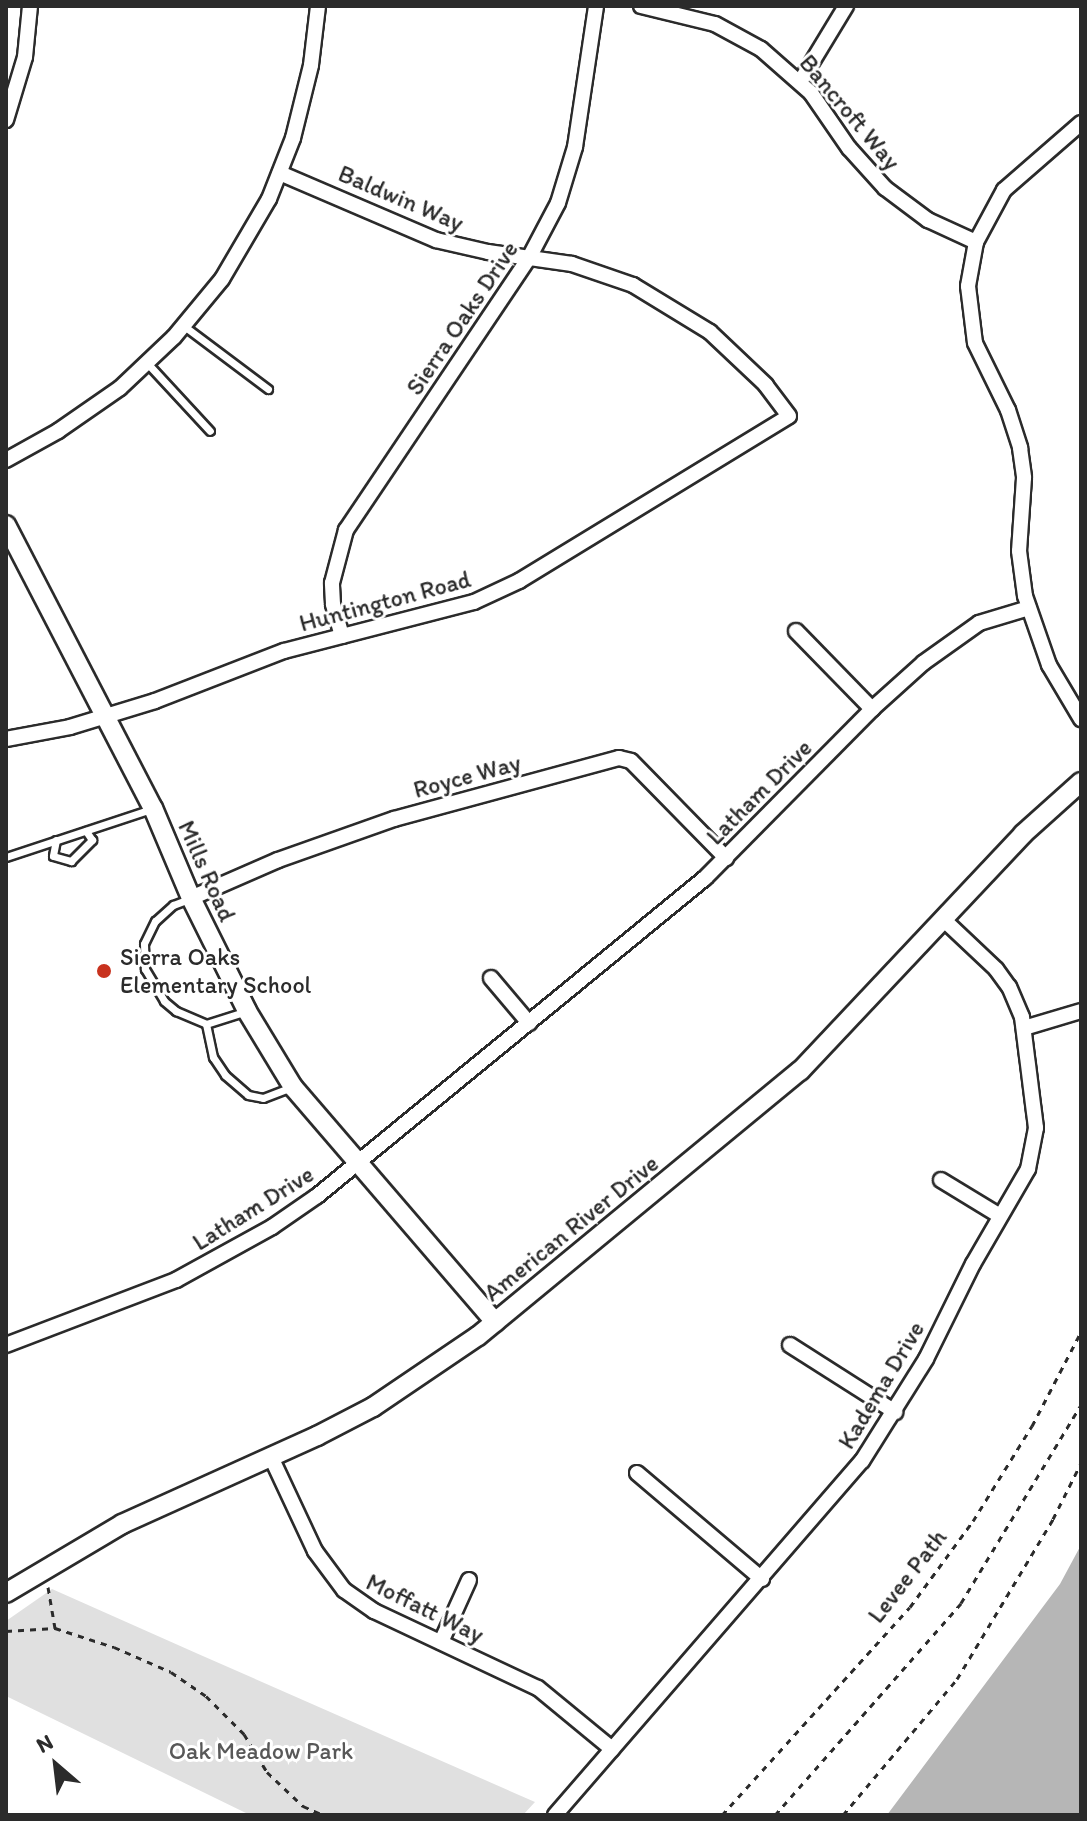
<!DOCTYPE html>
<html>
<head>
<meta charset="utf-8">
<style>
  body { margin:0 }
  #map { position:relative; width:1087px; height:1821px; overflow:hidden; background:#fff; font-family:Itim,sans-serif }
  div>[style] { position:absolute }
  .green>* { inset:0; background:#e0e0e0 }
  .water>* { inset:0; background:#b6b6b6 }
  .path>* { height:3px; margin-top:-1.5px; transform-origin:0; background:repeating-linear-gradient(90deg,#2b2b2b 0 6px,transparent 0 12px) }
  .roads { filter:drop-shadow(2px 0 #2b2b2b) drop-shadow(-2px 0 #2b2b2b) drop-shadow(0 2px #2b2b2b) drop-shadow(0 -2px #2b2b2b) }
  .service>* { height:7px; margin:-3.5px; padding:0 3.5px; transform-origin:3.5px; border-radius:3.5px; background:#fff }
  .minor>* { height:14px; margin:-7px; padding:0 7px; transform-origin:7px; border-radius:7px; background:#fff }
  .tertiary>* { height:18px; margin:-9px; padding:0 9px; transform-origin:9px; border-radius:9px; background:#fff }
  .dots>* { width:22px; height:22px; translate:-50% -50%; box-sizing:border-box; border:4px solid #fff; border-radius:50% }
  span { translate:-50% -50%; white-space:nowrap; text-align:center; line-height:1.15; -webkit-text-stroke:6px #fff; paint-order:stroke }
  .street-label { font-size:24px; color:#2b2b2b }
  .poi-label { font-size:24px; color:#2b2b2b }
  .left { translate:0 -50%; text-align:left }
  .park-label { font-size:24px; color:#585858 }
  .frame { position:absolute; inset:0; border:8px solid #2b2b2b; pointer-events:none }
  .north { position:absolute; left:16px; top:1725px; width:80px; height:80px; -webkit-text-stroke:6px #fff; paint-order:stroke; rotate:332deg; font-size:22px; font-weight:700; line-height:32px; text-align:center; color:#2b2b2b }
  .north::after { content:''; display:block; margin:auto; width:28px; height:36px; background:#2b2b2b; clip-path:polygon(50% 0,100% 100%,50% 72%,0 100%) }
</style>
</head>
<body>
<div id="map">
  <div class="green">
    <i style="clip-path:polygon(52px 1589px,196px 1653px,535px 1802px,523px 1815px,250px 1815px,6px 1696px,6px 1621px)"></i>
  </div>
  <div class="water">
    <i style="clip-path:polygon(1081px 1545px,1081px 1815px,887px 1815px,1060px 1584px)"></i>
  </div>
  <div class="path">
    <i style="left:48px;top:1587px;width:42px;rotate:80.3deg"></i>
    <i style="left:6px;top:1631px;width:49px;rotate:-3.5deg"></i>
    <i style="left:55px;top:1628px;width:62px;rotate:17.9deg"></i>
    <i style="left:114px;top:1647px;width:62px;rotate:23.7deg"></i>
    <i style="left:171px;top:1672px;width:42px;rotate:34.4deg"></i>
    <i style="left:206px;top:1696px;width:54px;rotate:45deg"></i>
    <i style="left:244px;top:1734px;width:44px;rotate:58.8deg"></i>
    <i style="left:267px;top:1772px;width:50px;rotate:43.4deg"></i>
    <i style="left:303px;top:1806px;width:22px;rotate:24deg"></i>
    <i style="left:722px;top:1815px;width:280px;rotate:-47.9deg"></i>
    <i style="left:910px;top:1607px;width:107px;rotate:-53.8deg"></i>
    <i style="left:973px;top:1521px;width:112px;rotate:-58.2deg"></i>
    <i style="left:1032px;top:1426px;width:106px;rotate:-62.5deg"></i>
    <i style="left:775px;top:1815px;width:282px;rotate:-48.7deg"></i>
    <i style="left:961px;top:1603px;width:232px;rotate:-58.8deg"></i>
    <i style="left:843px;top:1815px;width:177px;rotate:-50deg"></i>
    <i style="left:957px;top:1679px;width:187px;rotate:-59deg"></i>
    <i style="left:1053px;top:1519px;width:63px;rotate:-63.4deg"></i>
  </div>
  <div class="roads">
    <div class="service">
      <i style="left:184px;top:326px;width:105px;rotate:36.9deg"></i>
      <i style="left:148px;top:364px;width:91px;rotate:47.2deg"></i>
      <i style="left:56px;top:840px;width:16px;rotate:101deg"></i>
      <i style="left:53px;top:856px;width:19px;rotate:16deg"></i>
      <i style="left:71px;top:861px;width:30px;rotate:-45deg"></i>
      <i style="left:92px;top:840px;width:11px;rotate:-124deg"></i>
      <i style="left:6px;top:857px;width:153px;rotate:-18.3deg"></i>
      <i style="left:189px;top:899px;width:17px;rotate:159deg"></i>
      <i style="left:173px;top:905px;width:24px;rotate:138deg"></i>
      <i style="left:155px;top:921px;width:25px;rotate:116deg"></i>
      <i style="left:144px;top:944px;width:25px;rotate:88deg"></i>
      <i style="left:145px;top:969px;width:37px;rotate:59deg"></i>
      <i style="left:164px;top:1001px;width:16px;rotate:40deg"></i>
      <i style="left:176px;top:1011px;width:33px;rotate:23deg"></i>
      <i style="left:247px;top:1011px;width:43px;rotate:162.4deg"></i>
      <i style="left:206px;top:1024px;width:34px;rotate:78deg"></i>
      <i style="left:213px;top:1057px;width:22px;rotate:56deg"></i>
      <i style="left:225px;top:1075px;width:30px;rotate:41deg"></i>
      <i style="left:248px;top:1095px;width:15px;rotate:11deg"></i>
      <i style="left:263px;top:1098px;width:30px;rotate:-21deg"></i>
    </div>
    <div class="minor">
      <i style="left:641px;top:6px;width:76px;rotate:13.7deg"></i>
      <i style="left:715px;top:24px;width:52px;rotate:28.5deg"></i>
      <i style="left:761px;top:49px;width:67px;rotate:41.3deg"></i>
      <i style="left:811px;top:93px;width:67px;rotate:55.4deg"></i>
      <i style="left:849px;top:148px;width:54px;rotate:48deg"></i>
      <i style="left:885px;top:188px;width:54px;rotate:36.7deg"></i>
      <i style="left:928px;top:220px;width:53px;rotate:24.6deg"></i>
      <i style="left:800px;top:82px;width:89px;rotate:-58.8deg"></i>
      <i style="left:6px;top:120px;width:66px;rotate:-73.2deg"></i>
      <i style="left:25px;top:57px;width:51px;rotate:-84.4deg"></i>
      <i style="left:1081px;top:123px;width:102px;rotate:139deg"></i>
      <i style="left:1004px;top:190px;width:59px;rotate:118.3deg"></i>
      <i style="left:976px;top:242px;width:45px;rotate:100.3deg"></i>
      <i style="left:968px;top:286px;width:57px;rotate:83deg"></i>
      <i style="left:975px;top:343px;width:75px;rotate:63.8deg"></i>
      <i style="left:1008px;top:410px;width:40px;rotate:72deg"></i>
      <i style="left:1020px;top:448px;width:30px;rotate:82deg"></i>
      <i style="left:1024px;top:478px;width:73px;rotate:93.9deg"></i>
      <i style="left:1019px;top:551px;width:45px;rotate:82.4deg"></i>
      <i style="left:1025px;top:596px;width:73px;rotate:70.8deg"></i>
      <i style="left:1049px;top:665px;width:63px;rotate:59.3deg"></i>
      <i style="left:6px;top:460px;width:60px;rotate:-29.1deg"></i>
      <i style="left:58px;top:431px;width:75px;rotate:-34.7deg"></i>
      <i style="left:120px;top:388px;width:74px;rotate:-43.4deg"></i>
      <i style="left:174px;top:337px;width:75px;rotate:-50.4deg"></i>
      <i style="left:222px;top:279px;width:93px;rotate:-59.6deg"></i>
      <i style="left:269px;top:199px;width:66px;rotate:-68.5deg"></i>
      <i style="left:293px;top:138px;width:75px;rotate:-76.1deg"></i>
      <i style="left:311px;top:65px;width:59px;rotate:-83.2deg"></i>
      <i style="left:796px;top:631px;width:109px;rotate:45.7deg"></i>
      <i style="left:342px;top:636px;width:33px;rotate:-106deg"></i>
      <i style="left:333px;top:604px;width:21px;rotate:-93deg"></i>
      <i style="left:332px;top:583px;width:55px;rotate:-75.2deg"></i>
      <i style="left:346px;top:530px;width:330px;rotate:-56.1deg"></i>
      <i style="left:530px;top:256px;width:60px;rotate:-62.2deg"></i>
      <i style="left:558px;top:203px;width:59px;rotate:-73.1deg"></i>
      <i style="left:575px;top:147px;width:143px;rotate:-81.5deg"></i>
      <i style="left:6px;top:739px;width:65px;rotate:-10.6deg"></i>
      <i style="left:70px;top:727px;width:89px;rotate:-17deg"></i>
      <i style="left:155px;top:701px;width:138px;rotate:-21.2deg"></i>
      <i style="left:284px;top:651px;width:196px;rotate:-14.5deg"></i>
      <i style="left:474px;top:602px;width:50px;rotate:-25deg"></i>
      <i style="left:519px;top:581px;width:316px;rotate:-31.4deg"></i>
      <i style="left:789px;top:416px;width:39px;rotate:-127deg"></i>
      <i style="left:766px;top:385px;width:77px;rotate:-136.6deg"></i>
      <i style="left:710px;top:332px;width:90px;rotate:-148.6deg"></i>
      <i style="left:633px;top:285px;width:65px;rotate:-161deg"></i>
      <i style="left:572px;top:264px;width:85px;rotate:-171.9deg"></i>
      <i style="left:488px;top:252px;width:53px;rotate:-167deg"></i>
      <i style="left:436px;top:240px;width:170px;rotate:-156.8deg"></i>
      <i style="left:191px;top:898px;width:95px;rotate:-23.6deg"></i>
      <i style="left:278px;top:860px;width:123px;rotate:-19.5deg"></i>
      <i style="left:394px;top:819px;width:233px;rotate:-15.2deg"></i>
      <i style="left:619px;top:758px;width:12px;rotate:14deg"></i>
      <i style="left:631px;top:761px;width:136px;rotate:45.6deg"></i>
      <i style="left:491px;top:978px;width:59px;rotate:49.8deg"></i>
      <i style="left:1024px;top:1028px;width:59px;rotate:-16.6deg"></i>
      <i style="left:941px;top:1180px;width:69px;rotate:31.4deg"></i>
      <i style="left:6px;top:1345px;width:182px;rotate:-20.9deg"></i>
      <i style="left:176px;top:1280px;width:110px;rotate:-28.9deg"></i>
      <i style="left:272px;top:1227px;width:55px;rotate:-34.6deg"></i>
      <i style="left:317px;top:1196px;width:502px;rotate:-39.34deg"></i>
      <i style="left:705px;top:878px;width:238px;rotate:-45.3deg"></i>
      <i style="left:872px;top:709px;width:69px;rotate:-42deg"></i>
      <i style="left:923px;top:663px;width:69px;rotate:-35.5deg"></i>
      <i style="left:979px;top:623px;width:52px;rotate:-16.7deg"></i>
      <i style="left:790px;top:1345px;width:125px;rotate:32.5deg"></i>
      <i style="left:271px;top:1457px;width:104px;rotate:64.9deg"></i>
      <i style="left:315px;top:1551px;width:49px;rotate:53.4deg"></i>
      <i style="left:344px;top:1590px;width:37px;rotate:35deg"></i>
      <i style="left:374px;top:1611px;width:181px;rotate:25.2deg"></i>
      <i style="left:538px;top:1688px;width:96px;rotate:39.5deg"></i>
      <i style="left:637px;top:1473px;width:164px;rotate:40.3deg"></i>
      <i style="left:441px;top:1642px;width:68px;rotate:-65.7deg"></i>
      <i style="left:555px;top:1815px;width:469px;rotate:-49.1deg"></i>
      <i style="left:862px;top:1461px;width:120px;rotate:-57.9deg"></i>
      <i style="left:926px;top:1359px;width:106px;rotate:-63.7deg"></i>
      <i style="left:973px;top:1264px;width:110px;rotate:-59.9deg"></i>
      <i style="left:1028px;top:1169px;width:42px;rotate:-79deg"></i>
      <i style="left:1036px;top:1128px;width:112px;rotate:-97.2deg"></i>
      <i style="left:1022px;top:1017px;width:33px;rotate:-113deg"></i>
      <i style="left:1009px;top:987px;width:22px;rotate:-126deg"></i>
      <i style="left:996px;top:969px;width:73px;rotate:-136.7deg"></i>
    </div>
    <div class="tertiary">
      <i style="left:6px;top:525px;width:319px;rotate:62.6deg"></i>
      <i style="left:153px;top:808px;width:98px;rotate:67.1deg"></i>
      <i style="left:191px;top:898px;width:126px;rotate:63.6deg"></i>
      <i style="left:247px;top:1011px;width:89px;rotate:58.8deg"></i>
      <i style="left:293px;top:1087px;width:310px;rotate:49.3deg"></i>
      <i style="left:6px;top:1593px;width:135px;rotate:-30.7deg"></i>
      <i style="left:122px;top:1524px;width:214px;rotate:-24.3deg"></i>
      <i style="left:317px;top:1436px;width:63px;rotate:-27.4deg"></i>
      <i style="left:373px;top:1407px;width:127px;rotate:-34.1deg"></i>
      <i style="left:478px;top:1336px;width:417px;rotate:-39.5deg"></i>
      <i style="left:800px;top:1071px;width:325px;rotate:-46.7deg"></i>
      <i style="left:1023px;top:834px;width:78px;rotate:-41.9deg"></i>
    </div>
  </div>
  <div class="dots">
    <i style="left:104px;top:971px;background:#c8321e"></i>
  </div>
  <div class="street-label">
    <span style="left:850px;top:112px;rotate:50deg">Bancroft Way</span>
    <span style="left:401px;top:198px;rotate:23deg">Baldwin Way</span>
    <span style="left:462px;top:318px;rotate:-56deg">Sierra Oaks Drive</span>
    <span style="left:385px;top:601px;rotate:-15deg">Huntington Road</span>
    <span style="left:467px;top:776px;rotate:-15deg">Royce Way</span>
    <span style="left:759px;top:792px;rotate:-45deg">Latham Drive</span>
    <span style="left:207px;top:871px;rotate:66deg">Mills Road</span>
    <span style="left:253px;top:1208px;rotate:-32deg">Latham Drive</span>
    <span style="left:571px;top:1228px;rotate:-39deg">American River Drive</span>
    <span style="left:881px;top:1385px;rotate:-59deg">Kadema Drive</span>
    <span style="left:907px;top:1576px;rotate:-52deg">Levee Path</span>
    <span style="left:425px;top:1608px;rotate:26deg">Moffatt Way</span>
  </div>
  <div class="poi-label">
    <span class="left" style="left:120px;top:971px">Sierra Oaks<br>Elementary School</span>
  </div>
  <div class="park-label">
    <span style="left:261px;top:1751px">Oak Meadow Park</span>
  </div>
  <div class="frame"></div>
  <div class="north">N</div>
</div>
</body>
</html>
